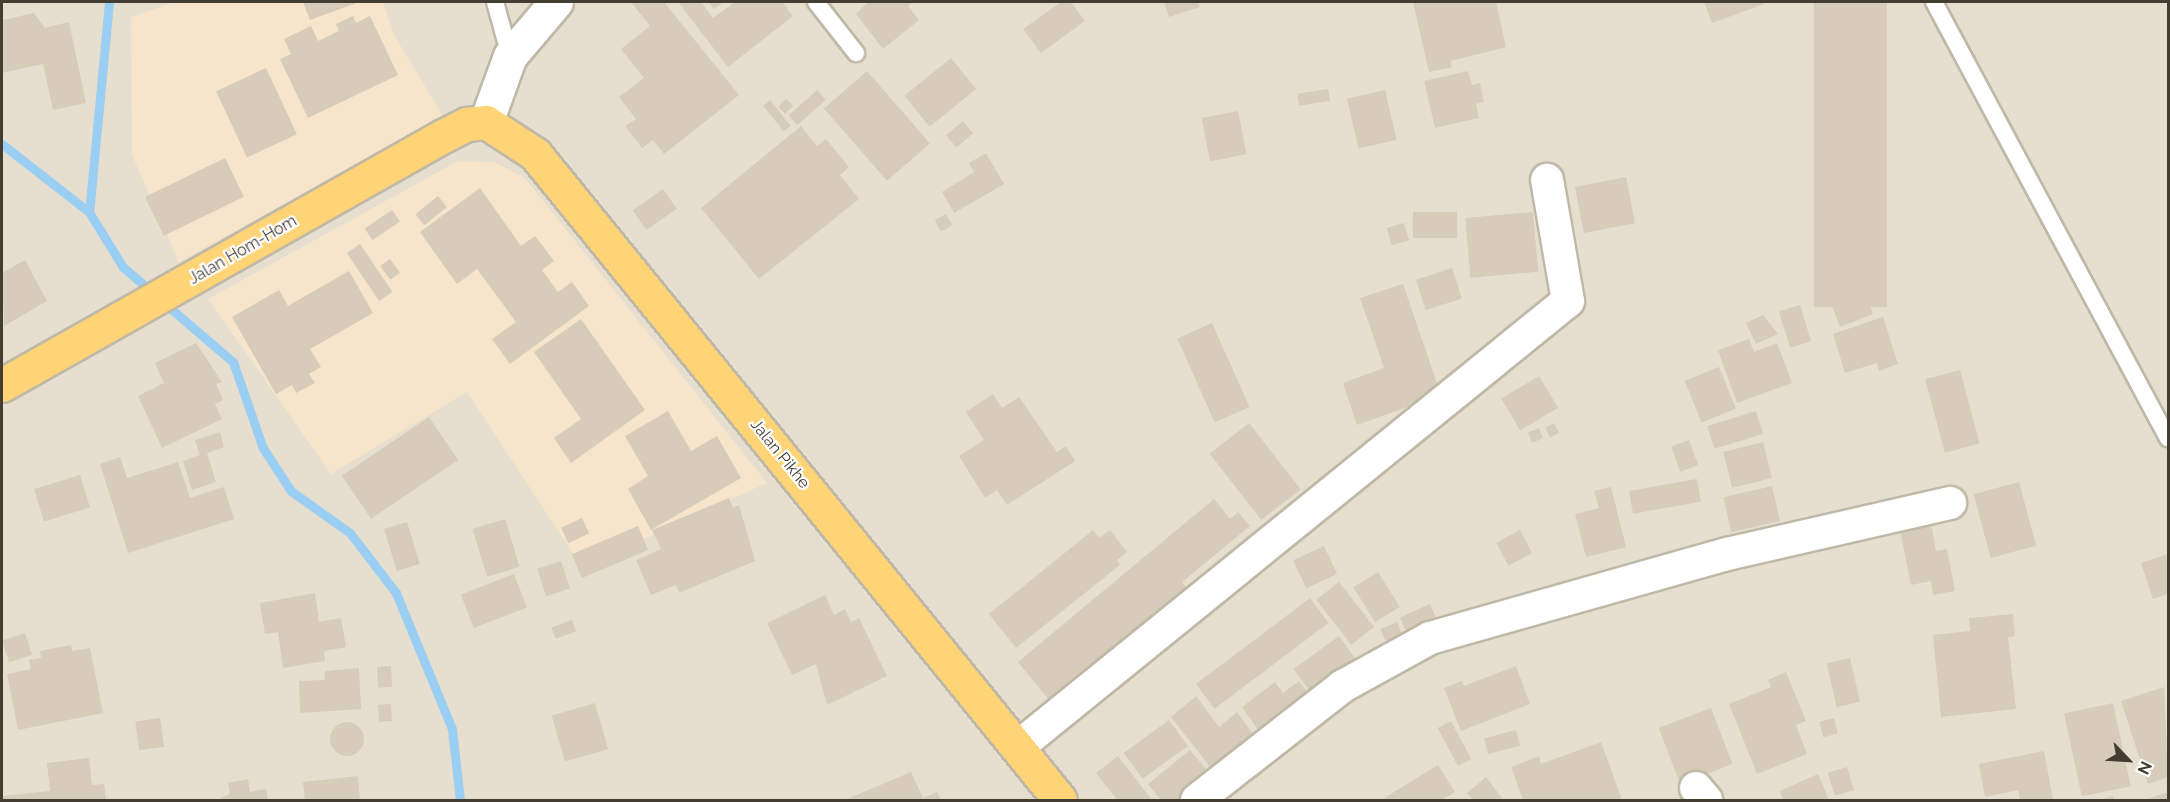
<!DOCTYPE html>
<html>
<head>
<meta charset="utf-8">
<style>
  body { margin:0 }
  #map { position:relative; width:2170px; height:802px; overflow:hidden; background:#f2ede2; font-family:Raleway,sans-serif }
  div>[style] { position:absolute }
  .residential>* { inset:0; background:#e6dfd0; transform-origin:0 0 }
  .commercial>* { inset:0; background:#f6e4cb }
  .stream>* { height:9px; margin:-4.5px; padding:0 4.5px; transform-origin:4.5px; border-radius:4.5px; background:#9acef2 }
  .building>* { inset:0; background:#d7cbba; transform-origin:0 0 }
  .round { border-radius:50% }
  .roads { filter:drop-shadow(2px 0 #c0b8a7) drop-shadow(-2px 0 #c0b8a7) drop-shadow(0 2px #c0b8a7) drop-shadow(0 -2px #c0b8a7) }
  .service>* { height:16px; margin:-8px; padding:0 8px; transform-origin:8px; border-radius:8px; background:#fff }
  .minor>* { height:32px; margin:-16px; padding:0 16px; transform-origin:16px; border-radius:16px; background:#fff }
  .tertiary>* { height:33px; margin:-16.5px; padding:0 16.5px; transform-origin:16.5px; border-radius:16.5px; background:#fff }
  .trunk>* { height:33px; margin:-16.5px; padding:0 16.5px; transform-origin:16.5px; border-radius:16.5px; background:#ffd476 }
  span { translate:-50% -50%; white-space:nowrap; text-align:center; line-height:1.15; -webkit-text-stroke:4.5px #fff; paint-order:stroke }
  .street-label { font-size:16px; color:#433d32 }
  .frame { position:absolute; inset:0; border:3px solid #433d32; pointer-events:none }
  .north { position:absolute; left:2098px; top:730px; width:60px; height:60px; -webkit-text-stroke:4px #fff; paint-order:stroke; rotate:115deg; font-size:16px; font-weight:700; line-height:24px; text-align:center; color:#433d32 }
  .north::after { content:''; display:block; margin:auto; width:21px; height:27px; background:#433d32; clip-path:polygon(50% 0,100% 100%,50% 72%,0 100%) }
</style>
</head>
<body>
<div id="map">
  <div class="residential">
    <i style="left:2px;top:2px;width:2166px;height:798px"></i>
  </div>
  <div class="commercial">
    <i style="clip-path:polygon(175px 2px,383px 2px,394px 35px,443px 116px,179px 262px,132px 155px,131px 17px)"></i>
    <i style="clip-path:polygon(458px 161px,494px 162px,525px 178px,767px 483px,582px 567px,467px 392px,331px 474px,208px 299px)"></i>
  </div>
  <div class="stream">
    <i style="left:109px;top:2px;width:211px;rotate:95.4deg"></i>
    <i style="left:89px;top:212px;width:65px;rotate:58.3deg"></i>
    <i style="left:123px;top:267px;width:40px;rotate:41deg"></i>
    <i style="left:2px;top:144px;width:110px;rotate:38deg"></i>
    <i style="left:163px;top:302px;width:92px;rotate:40.6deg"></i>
    <i style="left:233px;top:362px;width:91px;rotate:70.8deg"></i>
    <i style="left:263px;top:448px;width:51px;rotate:56.9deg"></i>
    <i style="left:291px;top:491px;width:72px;rotate:35.4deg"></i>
    <i style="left:350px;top:533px;width:76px;rotate:52.5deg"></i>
    <i style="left:396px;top:593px;width:147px;rotate:67.6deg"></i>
    <i style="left:452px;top:729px;width:71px;rotate:83.6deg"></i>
  </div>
  <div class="building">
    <i style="clip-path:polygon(303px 2px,359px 2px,310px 20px)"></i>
    <i style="clip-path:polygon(631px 2px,664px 2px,739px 95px,664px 154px,653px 140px,642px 148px,625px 126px,636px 119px,619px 97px,644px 78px,621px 49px,650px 26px)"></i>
    <i style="clip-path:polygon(678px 2px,701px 2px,713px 18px,735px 2px,782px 2px,793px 16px,728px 67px)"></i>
    <i style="clip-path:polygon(709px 2px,724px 2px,714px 9px)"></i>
    <i style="clip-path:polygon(914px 2px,908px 6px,919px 20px,883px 49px,856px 14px,868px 2px)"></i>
    <i style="clip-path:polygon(1061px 2px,1071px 2px,1085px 21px,1041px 53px,1023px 29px)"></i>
    <i style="clip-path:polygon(1164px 2px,1198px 2px,1200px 7px,1169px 17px)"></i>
    <i style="clip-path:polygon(1413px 2px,1496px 2px,1506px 47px,1450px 61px,1452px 67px,1429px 72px)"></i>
    <i style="clip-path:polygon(1704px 2px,1763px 2px,1764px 4px,1712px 23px)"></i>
    <i style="left:1814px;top:2px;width:73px;height:305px"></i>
    <i style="clip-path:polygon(34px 13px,45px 28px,69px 22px,86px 103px,53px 110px,43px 64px,2px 73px,3px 20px)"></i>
    <i style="clip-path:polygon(353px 16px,356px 23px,370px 16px,398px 75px,308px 118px,280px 59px,291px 54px,284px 39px,311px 26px,318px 41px,339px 31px,336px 24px)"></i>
    <i style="left:951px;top:58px;width:40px;height:60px;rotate:51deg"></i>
    <i style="left:266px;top:68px;width:73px;height:55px;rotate:65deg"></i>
    <i style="left:867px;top:71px;width:96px;height:57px;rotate:49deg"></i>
    <i style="clip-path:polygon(1468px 71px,1472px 85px,1480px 83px,1484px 102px,1476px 104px,1479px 118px,1435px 128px,1424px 81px)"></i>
    <i style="left:1328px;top:89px;width:12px;height:31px;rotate:81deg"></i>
    <i style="left:817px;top:90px;width:13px;height:38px;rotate:48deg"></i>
    <i style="left:1385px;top:90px;width:51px;height:39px;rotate:77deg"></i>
    <i style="left:786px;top:99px;width:10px;height:11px;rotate:45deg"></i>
    <i style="left:770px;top:100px;width:33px;height:9px;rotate:51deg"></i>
    <i style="left:1238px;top:111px;width:44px;height:37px;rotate:79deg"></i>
    <i style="left:963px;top:121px;width:16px;height:22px;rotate:50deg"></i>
    <i style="clip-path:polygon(801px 126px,817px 146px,826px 139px,849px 167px,840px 175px,859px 199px,759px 279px,701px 208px)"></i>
    <i style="clip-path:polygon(986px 153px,1004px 184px,954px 213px,942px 192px,974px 172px,969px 163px)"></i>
    <i style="left:225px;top:158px;width:43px;height:89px;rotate:64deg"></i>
    <i style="left:1626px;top:177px;width:47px;height:52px;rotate:79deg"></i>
    <i style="clip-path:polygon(480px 188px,521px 246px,535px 236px,554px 261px,542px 270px,558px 292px,572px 282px,589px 306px,510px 364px,492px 339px,516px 322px,477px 269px,457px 284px,420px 232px)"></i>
    <i style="left:663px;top:189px;width:24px;height:37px;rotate:55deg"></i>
    <i style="left:438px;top:196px;width:14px;height:29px;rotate:51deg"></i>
    <i style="left:392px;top:210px;width:14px;height:33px;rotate:56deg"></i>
    <i style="left:1413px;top:212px;width:44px;height:26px"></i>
    <i style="left:1533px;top:212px;width:60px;height:68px;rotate:85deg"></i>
    <i style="left:946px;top:214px;width:13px;height:13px;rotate:61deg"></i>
    <i style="left:1404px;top:223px;width:18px;height:18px;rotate:74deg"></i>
    <i style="left:360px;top:244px;width:58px;height:16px;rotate:56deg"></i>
    <i style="left:390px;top:259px;width:17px;height:12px;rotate:54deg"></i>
    <i style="clip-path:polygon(25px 260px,47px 301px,4px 326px,2px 273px)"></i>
    <i style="left:1452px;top:268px;width:32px;height:38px;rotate:72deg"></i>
    <i style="clip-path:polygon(349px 271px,373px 313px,310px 349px,321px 367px,309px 374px,315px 383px,296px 393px,292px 385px,276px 394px,232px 317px,279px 290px,288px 306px)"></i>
    <i style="clip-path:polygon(1847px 276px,1854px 293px,1864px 289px,1873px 314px,1840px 327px,1824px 285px)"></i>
    <i style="clip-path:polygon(1403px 284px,1441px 395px,1357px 425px,1343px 383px,1384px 368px,1360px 298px)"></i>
    <i style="left:1800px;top:305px;width:38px;height:22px;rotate:73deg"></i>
    <i style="clip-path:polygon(1763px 315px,1778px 334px,1756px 344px,1746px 323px)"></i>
    <i style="clip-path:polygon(1883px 317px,1898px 364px,1879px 371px,1877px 363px,1845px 373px,1833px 334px)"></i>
    <i style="clip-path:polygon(581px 319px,645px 410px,571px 463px,554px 438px,581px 419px,534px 352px)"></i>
    <i style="left:1212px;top:323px;width:92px;height:38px;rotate:66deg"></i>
    <i style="clip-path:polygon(1749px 339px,1754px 352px,1777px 343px,1792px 383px,1737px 403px,1718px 350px)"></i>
    <i style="clip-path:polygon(196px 343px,222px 382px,216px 384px,223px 400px,215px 404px,222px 419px,162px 448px,138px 396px,164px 383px,155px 363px)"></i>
    <i style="left:1719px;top:367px;width:45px;height:37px;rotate:68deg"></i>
    <i style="left:1960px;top:370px;width:76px;height:36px;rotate:75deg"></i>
    <i style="left:1539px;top:376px;width:37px;height:44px;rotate:59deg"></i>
    <i style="clip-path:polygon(993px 394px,1002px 408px,1019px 397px,1057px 452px,1066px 446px,1075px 461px,1007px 505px,997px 490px,985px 498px,959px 456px,984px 440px,966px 412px)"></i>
    <i style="clip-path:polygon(668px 411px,691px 451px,717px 436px,741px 478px,651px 530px,628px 489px,648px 476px,625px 436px)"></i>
    <i style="left:1756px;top:411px;width:24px;height:51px;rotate:73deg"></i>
    <i style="left:429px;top:417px;width:52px;height:105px;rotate:56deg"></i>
    <i style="left:1249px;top:423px;width:84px;height:50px;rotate:52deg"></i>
    <i style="left:1554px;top:423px;width:11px;height:10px;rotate:63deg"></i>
    <i style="left:1539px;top:428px;width:11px;height:12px;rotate:68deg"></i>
    <i style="clip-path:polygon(220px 432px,224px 447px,207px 453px,216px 482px,192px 490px,183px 461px,200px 455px,195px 440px)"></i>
    <i style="left:1689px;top:440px;width:27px;height:19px;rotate:70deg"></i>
    <i style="left:1763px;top:442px;width:37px;height:41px;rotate:76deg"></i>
    <i style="clip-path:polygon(120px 457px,127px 478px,178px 462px,190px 498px,224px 487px,234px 519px,128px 553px,100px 464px)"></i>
    <i style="left:80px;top:475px;width:34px;height:48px;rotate:73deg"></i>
    <i style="left:1697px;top:479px;width:23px;height:69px;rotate:80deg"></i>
    <i style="left:2019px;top:482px;width:66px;height:47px;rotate:75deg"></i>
    <i style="left:1772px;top:486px;width:36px;height:50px;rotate:77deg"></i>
    <i style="clip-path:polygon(1611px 487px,1626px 547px,1586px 557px,1575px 514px,1599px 508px,1594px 491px)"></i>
    <i style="clip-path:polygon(729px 498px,733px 508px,739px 505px,755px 561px,679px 593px,676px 585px,651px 595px,636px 560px,661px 549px,652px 530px)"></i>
    <i style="clip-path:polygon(1214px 499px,1230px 519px,1238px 512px,1250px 526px,1182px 582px,1191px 593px,1055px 707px,1018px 662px)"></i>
    <i style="left:582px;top:518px;width:17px;height:23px;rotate:65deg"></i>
    <i style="left:505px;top:519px;width:50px;height:34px;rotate:73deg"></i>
    <i style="left:407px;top:522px;width:44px;height:24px;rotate:73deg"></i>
    <i style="clip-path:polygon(1931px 524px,1936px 551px,1947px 549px,1955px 591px,1933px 595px,1931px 581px,1911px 585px,1900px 530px)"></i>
    <i style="left:638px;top:526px;width:26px;height:72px;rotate:67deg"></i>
    <i style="clip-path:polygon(1093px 530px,1099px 538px,1110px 530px,1127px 552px,1117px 560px,1120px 565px,1016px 648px,989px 614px)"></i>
    <i style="left:1520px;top:530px;width:26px;height:27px;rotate:62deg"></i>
    <i style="left:1324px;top:546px;width:31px;height:34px;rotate:65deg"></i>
    <i style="clip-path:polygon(2168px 554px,2168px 594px,2153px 599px,2141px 563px)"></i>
    <i style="left:561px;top:561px;width:29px;height:25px;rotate:72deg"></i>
    <i style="left:1378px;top:572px;width:41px;height:29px;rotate:58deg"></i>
    <i style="left:514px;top:574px;width:36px;height:57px;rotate:69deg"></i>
    <i style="left:1339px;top:582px;width:57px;height:29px;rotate:52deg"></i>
    <i style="clip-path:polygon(315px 593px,319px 622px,341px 618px,346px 647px,324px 651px,325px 661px,283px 668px,278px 632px,265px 634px,260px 603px)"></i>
    <i style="clip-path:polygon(825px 595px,834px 615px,845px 609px,851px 622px,859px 618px,887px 676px,827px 705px,816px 664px,792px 675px,767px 623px)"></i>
    <i style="left:1310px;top:598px;width:31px;height:143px;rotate:53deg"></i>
    <i style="left:1430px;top:604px;width:17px;height:33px;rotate:66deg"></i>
    <i style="clip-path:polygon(2013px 614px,2015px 636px,2008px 637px,2016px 709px,1941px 717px,1933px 635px,1970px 631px,1969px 618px)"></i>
    <i style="left:572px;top:620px;width:12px;height:22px;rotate:70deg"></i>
    <i style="left:1397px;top:622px;width:13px;height:18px;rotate:67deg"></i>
    <i style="left:25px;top:633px;width:23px;height:24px;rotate:72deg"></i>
    <i style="left:1339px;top:636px;width:32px;height:56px;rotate:54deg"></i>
    <i style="clip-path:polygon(71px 645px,72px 651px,90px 648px,103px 713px,18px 730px,7px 674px,31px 669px,29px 660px,41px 658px,40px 651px)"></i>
    <i style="left:1850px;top:658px;width:45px;height:24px;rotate:77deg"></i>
    <i style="left:391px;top:666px;width:21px;height:14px;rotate:87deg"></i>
    <i style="clip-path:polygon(1516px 666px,1530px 704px,1461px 731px,1444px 688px,1462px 681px,1464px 686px)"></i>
    <i style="clip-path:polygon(359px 668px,361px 709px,300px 713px,299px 681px,325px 680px,325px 671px)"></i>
    <i style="clip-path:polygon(1786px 672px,1806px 721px,1796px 725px,1807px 754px,1757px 774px,1729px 704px,1771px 687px,1768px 680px)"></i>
    <i style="clip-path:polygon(1299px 681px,1312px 699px,1263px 737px,1242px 707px,1275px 682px,1283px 693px)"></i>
    <i style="clip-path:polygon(2164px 687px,2168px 777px,2148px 784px,2121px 701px)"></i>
    <i style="clip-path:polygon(1196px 696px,1219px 727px,1237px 712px,1256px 738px,1214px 772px,1171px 717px)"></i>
    <i style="left:595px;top:703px;width:48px;height:45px;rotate:74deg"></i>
    <i style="left:2113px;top:703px;width:85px;height:50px;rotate:78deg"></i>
    <i style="left:391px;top:704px;width:17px;height:13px;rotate:87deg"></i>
    <i style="left:1711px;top:708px;width:60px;height:56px;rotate:69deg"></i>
    <i style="left:160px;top:718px;width:29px;height:25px;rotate:82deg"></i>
    <i style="left:1834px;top:718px;width:16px;height:15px;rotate:76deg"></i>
    <i style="left:1169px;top:720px;width:32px;height:56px;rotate:54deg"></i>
    <i style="left:1451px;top:721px;width:43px;height:15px;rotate:62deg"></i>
    <i class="round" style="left:330px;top:722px;width:34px;height:34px"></i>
    <i style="left:1516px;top:730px;width:16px;height:33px;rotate:75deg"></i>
    <i style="clip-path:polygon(1601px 742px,1622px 800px,1523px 800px,1511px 767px,1539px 756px,1541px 764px)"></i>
    <i style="clip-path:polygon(1190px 750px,1210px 774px,1178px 800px,1161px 800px,1148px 784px)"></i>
    <i style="clip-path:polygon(2044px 751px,2053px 799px,2020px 800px,2018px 790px,1985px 797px,1979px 764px)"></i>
    <i style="clip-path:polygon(1118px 756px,1152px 800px,1117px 800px,1096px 773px)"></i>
    <i style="clip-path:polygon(89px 758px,92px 785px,104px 784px,106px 800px,2px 800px,2px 796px,50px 791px,47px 763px)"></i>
    <i style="clip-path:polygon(1438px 765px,1455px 792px,1441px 800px,1381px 800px)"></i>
    <i style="left:1847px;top:767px;width:24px;height:20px;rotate:73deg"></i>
    <i style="clip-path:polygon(911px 772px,923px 798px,937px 792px,941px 800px,845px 800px)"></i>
    <i style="clip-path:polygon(1818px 774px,1829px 800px,1783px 800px,1780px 791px)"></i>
    <i style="clip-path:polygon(358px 776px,360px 800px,305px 800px,303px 782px)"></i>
    <i style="clip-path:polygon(1486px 777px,1502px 798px,1498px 800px,1473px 800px,1467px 793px)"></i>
    <i style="clip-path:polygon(248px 779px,250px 792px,266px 789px,268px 800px,217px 800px,230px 794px,228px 783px)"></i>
    <i style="clip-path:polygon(2168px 792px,2168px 800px,2147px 800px,2147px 799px)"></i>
    <i style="clip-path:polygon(2113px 796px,2114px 800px,2099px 800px)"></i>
  </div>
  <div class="roads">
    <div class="service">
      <i style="left:495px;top:2px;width:56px;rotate:74.5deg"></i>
      <i style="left:816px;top:2px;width:65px;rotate:51.9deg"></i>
      <i style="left:1934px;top:2px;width:495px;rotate:61.8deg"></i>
    </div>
    <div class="minor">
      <i style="left:1018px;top:747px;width:708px;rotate:-39.04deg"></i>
      <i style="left:1568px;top:301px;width:123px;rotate:-99.8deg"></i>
      <i style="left:1696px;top:788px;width:16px;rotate:50deg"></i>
      <i style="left:1197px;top:800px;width:185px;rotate:-38deg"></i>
      <i style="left:1343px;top:686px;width:99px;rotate:-28.9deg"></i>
      <i style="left:1430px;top:638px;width:309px;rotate:-15.8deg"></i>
      <i style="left:1727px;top:554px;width:229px;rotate:-12.9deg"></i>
    </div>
    <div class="tertiary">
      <i style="left:486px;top:122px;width:70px;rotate:-70deg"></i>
      <i style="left:510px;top:56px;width:71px;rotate:-49.6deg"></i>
    </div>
    <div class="trunk">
      <i style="left:2px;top:385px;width:506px;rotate:-29.45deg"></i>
      <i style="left:443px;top:136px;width:27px;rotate:-27deg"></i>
      <i style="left:467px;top:124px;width:19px;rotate:-6deg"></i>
      <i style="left:486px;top:122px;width:59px;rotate:33.1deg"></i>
      <i style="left:535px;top:154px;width:832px;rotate:50.9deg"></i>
    </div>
  </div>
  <div class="street-label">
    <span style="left:243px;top:250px;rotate:-30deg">Jalan Hom-Hom</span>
    <span style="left:780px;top:454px;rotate:51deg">Jalan Pikhe</span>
  </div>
  <div class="frame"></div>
  <div class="north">N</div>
</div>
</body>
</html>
